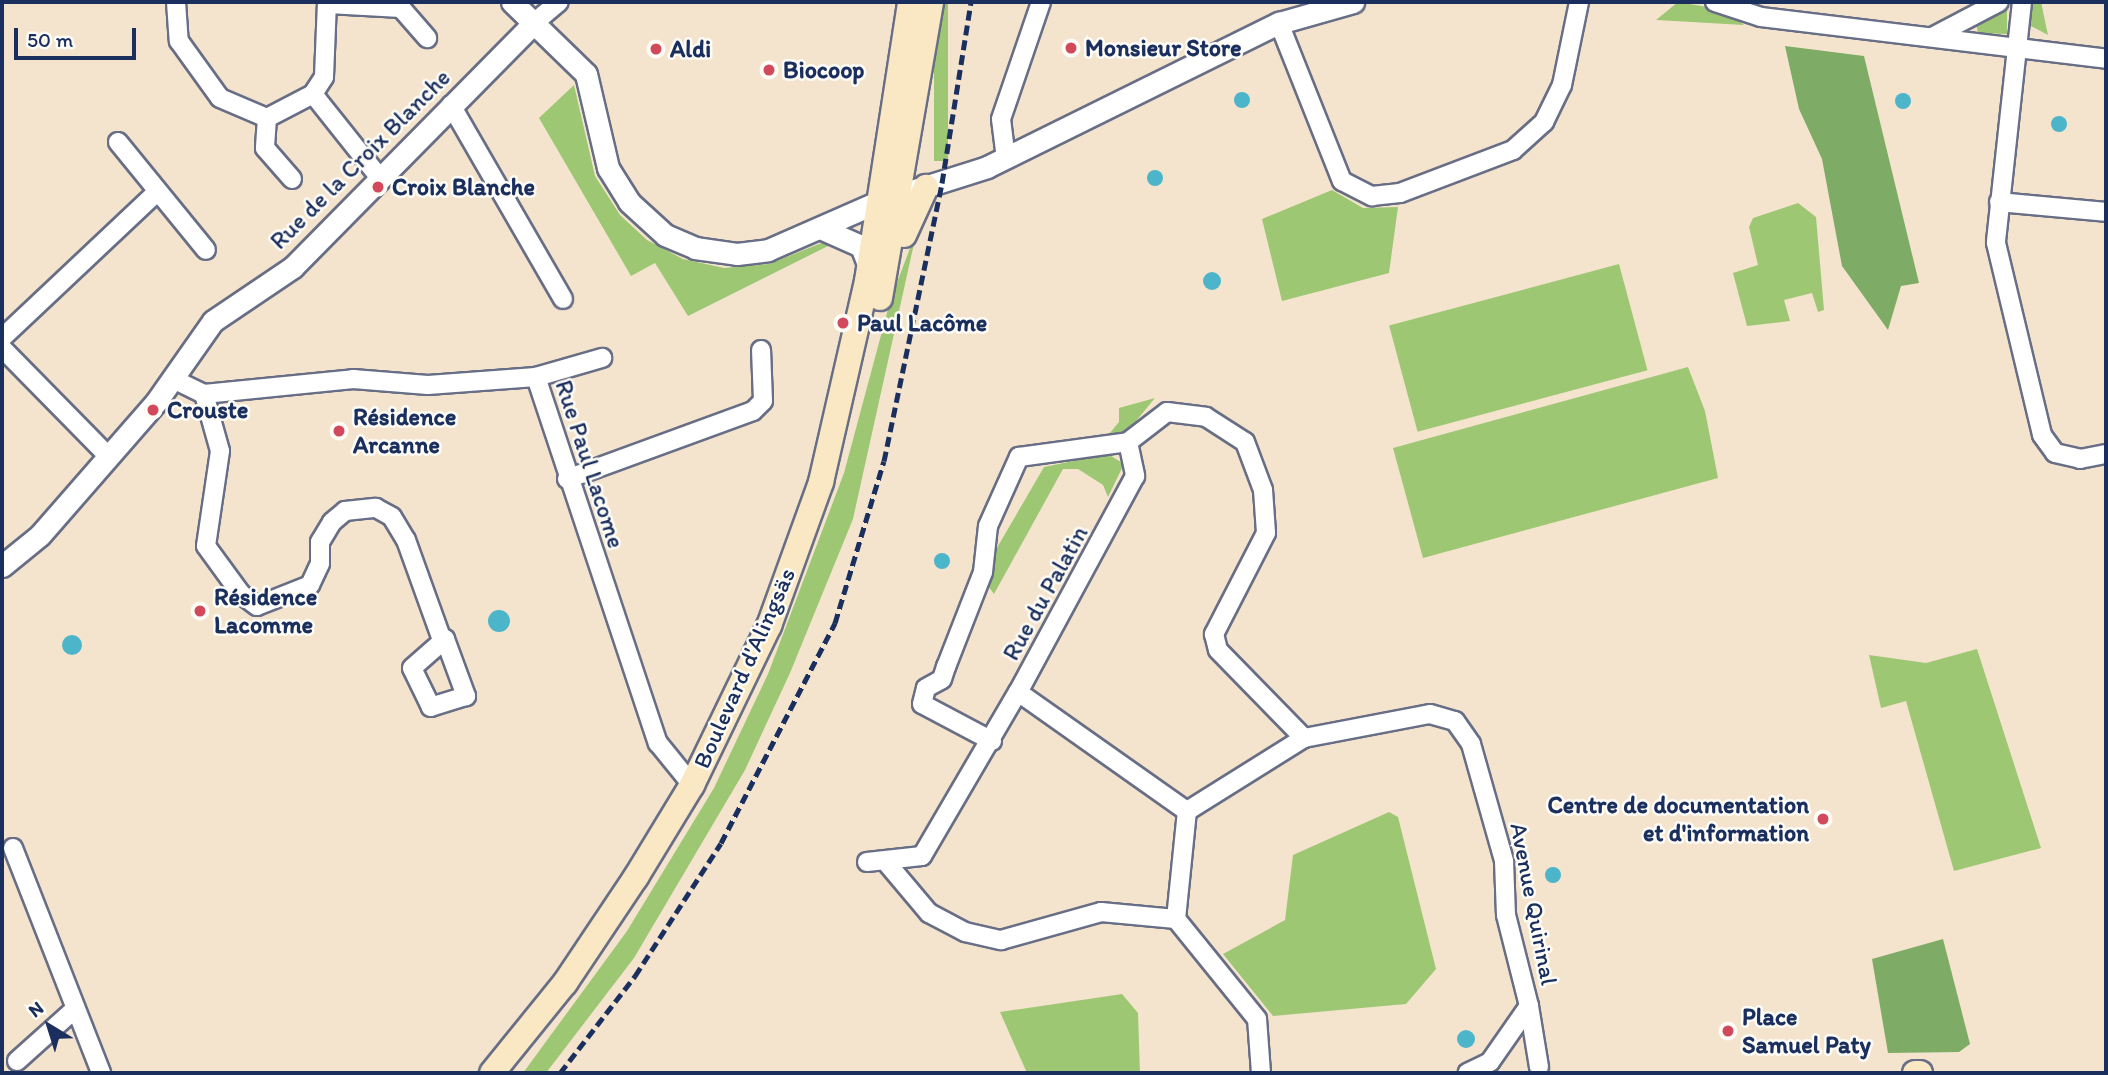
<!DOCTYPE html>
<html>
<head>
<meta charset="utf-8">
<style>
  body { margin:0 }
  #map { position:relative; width:2108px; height:1075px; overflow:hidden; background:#f5e4cd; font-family:Itim,sans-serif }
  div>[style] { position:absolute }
  .green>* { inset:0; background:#9ec774; transform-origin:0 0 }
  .forest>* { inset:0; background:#7eac66 }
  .water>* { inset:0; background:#4cb5ca }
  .round { border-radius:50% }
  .roads { filter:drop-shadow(2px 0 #676e85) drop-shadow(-2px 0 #676e85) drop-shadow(0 2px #676e85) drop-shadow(0 -2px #676e85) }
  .minor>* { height:18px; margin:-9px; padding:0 9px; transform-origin:9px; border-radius:9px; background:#fff }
  .tertiary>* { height:21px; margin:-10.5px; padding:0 10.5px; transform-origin:10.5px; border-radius:10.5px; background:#fff }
  .secondary>* { height:24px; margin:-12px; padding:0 12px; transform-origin:12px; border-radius:12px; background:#fae7c3 }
  .rail>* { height:5px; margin-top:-2.5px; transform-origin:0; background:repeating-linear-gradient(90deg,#1b2f5e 0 10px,transparent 0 15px) }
  .dots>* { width:19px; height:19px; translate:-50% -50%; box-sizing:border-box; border:4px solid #fdfcf7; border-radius:50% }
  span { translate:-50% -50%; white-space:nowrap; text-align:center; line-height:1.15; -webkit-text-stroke:5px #fdfcf7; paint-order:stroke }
  .poi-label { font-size:24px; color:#1b2f5e; font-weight:700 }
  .left { translate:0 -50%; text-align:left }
  .right { translate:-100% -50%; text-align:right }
  .street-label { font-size:24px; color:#1b2f5e }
  .frame { position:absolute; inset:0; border:4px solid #1b2f5e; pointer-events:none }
  .north { position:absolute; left:14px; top:991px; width:70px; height:70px; -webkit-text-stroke:5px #fdfcf7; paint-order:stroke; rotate:322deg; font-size:19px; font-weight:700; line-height:28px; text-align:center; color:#1b2f5e }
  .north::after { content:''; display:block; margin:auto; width:24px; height:32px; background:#1b2f5e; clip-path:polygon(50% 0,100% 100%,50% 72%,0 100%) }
  .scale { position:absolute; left:14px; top:28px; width:122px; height:32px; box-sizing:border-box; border:4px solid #1b2f5e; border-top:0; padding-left:9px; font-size:21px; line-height:24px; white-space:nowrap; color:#1b2f5e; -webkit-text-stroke:5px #fdfcf7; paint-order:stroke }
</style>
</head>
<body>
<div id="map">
  <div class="green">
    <i style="left:934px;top:2px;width:14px;height:159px"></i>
    <i style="clip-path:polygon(1678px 2px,1725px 10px,1744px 25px,1656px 20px)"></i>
    <i style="clip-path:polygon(2028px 2px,2041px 2px,2048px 35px,2027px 24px)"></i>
    <i style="clip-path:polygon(2007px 6px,2007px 34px,1978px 33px,1976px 23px)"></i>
    <i style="clip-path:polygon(574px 85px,595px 176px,620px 215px,647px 240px,683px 259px,724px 268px,769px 264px,824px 242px,834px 243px,688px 316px,655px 263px,631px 276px,539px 118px)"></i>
    <i style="clip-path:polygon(1332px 190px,1363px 208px,1398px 207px,1389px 273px,1282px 301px,1262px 219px)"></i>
    <i style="clip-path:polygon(1798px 203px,1816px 217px,1824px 310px,1818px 312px,1812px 293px,1784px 300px,1790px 321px,1747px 326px,1733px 273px,1758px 265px,1749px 227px,1753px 218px)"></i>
    <i style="clip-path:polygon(917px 230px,853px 519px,790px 673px,745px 770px,634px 958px,546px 1073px,523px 1073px,627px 931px,714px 788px,768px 674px,844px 473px,891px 298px)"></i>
    <i style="left:1619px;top:264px;width:110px;height:238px;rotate:75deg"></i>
    <i style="clip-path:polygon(1688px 367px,1705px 411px,1718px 478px,1423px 558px,1393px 448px)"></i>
    <i style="clip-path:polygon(1155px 398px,1127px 432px,1109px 434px,1119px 422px,1119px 408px)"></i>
    <i style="clip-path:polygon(1108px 454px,1124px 464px,1108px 497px,1103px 485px,1078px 469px,1063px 469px,994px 594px,985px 582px,991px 558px,1044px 467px)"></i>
    <i style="clip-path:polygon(1977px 649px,2041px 848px,1954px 871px,1906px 701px,1881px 708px,1869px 655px,1926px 663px)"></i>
    <i style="clip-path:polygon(1389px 812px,1398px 817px,1436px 969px,1406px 1004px,1273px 1016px,1223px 954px,1285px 920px,1293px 855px)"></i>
    <i style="clip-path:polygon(1122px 994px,1138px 1013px,1140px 1073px,1027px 1073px,1000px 1012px)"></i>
  </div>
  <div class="forest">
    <i style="clip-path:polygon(1785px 46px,1864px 56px,1919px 283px,1901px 286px,1888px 330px,1842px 266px,1822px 159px,1799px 109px)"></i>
    <i style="clip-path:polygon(1943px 939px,1970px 1044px,1959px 1052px,1888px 1053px,1872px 959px)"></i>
  </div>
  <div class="water">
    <i class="round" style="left:1234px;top:92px;width:16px;height:16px"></i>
    <i class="round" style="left:1895px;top:93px;width:16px;height:16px"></i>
    <i class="round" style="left:2051px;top:116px;width:16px;height:16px"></i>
    <i class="round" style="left:1147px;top:170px;width:16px;height:16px"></i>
    <i class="round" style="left:1203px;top:272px;width:18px;height:18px"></i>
    <i class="round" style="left:934px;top:553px;width:16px;height:16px"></i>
    <i class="round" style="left:488px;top:610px;width:22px;height:22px"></i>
    <i class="round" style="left:62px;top:635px;width:20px;height:20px"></i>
    <i class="round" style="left:1545px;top:867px;width:16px;height:16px"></i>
    <i class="round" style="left:1457px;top:1030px;width:18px;height:18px"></i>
  </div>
  <div class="roads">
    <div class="minor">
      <i style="left:176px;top:2px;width:39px;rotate:86deg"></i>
      <i style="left:179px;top:41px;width:70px;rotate:54.3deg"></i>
      <i style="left:220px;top:98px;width:51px;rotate:23.1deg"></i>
      <i style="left:267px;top:118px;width:52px;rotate:-27.6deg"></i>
      <i style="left:327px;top:2px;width:75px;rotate:92.3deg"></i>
      <i style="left:324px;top:77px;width:20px;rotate:123deg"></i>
      <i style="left:313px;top:94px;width:106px;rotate:51.5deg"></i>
      <i style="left:1715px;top:2px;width:48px;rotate:18.1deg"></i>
      <i style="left:1761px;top:17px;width:348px;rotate:6.9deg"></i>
      <i style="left:2022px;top:2px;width:242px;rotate:96.2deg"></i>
      <i style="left:1996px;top:243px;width:197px;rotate:76.5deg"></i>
      <i style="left:2042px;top:435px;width:22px;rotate:54deg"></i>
      <i style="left:2055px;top:453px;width:26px;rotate:13deg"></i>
      <i style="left:2080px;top:459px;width:26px;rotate:-11deg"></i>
      <i style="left:328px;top:4px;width:73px;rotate:3.1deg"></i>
      <i style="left:401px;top:8px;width:40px;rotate:49deg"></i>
      <i style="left:535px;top:22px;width:31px;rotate:-40deg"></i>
      <i style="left:1279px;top:23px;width:170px;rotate:68.3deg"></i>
      <i style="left:1342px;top:181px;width:34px;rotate:27deg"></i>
      <i style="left:1372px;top:196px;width:28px;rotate:-6deg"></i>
      <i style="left:1400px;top:193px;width:121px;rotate:-20.8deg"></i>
      <i style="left:1513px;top:150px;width:42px;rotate:-42.1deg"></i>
      <i style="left:1544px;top:122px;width:41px;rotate:-64.1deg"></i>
      <i style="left:1562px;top:85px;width:85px;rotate:-78.4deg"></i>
      <i style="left:1934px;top:36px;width:73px;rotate:-27.6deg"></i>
      <i style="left:451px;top:105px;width:224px;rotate:60deg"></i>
      <i style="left:267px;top:118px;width:30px;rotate:94deg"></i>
      <i style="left:265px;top:148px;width:41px;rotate:48.9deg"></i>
      <i style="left:118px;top:142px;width:139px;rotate:50.8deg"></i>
      <i style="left:1006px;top:159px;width:40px;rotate:-97.1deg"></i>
      <i style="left:1001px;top:119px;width:124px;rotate:-71.1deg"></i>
      <i style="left:1999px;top:202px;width:107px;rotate:5.3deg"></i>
      <i style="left:2px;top:338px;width:214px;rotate:-43.3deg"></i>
      <i style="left:2px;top:348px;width:150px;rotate:45.5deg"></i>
      <i style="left:536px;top:377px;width:386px;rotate:71.6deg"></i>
      <i style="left:658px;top:743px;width:54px;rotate:51deg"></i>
      <i style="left:173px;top:379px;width:34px;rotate:26deg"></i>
      <i style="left:204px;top:394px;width:150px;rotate:-5.7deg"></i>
      <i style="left:353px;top:379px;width:75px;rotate:4.6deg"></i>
      <i style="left:428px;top:385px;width:108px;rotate:-4.2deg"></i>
      <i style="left:536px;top:377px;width:69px;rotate:-16.1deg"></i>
      <i style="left:204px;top:394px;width:59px;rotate:74.3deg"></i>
      <i style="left:220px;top:451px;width:96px;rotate:98.4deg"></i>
      <i style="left:206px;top:546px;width:59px;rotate:53.9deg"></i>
      <i style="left:241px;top:594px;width:20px;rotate:37deg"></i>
      <i style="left:257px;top:606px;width:57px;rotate:-21.6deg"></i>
      <i style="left:310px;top:585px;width:23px;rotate:-65deg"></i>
      <i style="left:320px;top:564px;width:22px;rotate:-90deg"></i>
      <i style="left:320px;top:542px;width:23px;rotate:-59deg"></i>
      <i style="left:332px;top:522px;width:17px;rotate:-40deg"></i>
      <i style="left:345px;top:511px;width:31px;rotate:-6deg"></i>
      <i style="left:376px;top:508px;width:18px;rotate:29deg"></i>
      <i style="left:392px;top:517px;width:27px;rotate:59deg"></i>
      <i style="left:406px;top:540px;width:106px;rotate:70.2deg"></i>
      <i style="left:1128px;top:442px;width:35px;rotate:78deg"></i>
      <i style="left:1135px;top:476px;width:246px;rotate:118.4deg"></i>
      <i style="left:1018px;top:692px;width:207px;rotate:35.2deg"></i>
      <i style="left:567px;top:479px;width:198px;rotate:-20.1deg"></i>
      <i style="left:753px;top:411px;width:14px;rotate:-45deg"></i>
      <i style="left:763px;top:401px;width:51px;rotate:-92.2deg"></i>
      <i style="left:445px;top:639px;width:61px;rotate:69.8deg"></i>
      <i style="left:466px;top:696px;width:37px;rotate:163deg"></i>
      <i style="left:431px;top:707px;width:43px;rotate:-116deg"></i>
      <i style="left:412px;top:668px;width:44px;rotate:-41.3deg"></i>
      <i style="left:992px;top:741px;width:79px;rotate:-152.1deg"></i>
      <i style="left:922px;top:704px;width:16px;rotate:-76deg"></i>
      <i style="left:926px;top:688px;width:18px;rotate:-29deg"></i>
      <i style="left:942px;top:679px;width:13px;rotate:-72deg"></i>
      <i style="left:946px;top:667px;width:102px;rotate:-68.7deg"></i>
      <i style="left:983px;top:572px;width:46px;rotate:-83.8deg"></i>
      <i style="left:988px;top:526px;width:76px;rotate:-65.8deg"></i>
      <i style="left:1019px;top:457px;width:110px;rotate:-7.8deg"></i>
      <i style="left:1128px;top:442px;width:49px;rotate:-37.6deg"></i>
      <i style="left:1167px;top:412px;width:39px;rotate:7deg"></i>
      <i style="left:1206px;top:417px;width:46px;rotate:32.7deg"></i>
      <i style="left:1245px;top:442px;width:51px;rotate:69.4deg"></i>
      <i style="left:1263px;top:490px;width:43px;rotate:86deg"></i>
      <i style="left:1266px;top:533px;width:114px;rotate:117.2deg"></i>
      <i style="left:1214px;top:634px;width:16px;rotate:76deg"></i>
      <i style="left:1218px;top:650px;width:123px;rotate:45.7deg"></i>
      <i style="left:13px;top:848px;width:242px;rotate:68.6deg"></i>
      <i style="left:867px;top:862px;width:55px;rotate:-6.2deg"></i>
      <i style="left:922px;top:856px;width:190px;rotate:-59.7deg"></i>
      <i style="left:886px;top:862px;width:67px;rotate:49.9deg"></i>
      <i style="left:929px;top:913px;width:41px;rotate:27.8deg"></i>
      <i style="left:965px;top:932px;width:37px;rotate:13deg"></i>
      <i style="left:1001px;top:940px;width:104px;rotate:-15.6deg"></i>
      <i style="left:1101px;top:912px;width:75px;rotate:5.3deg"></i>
      <i style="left:1529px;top:1006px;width:62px;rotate:80.7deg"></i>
      <i style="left:17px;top:1061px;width:78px;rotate:-41.9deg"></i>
      <i style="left:1261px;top:1073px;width:54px;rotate:-94.2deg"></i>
      <i style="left:1257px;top:1019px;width:129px;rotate:-129deg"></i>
      <i style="left:1176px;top:919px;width:109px;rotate:-84.2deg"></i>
      <i style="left:1187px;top:811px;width:138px;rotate:-32deg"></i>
      <i style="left:1304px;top:738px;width:128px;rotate:-10.8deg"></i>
      <i style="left:1430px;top:714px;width:26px;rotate:16deg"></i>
      <i style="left:1455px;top:721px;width:28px;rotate:55deg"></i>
      <i style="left:1471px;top:744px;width:122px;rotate:74.2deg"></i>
      <i style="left:1504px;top:861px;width:54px;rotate:87.9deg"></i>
      <i style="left:1506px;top:915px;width:94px;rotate:75.8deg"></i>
      <i style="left:1529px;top:1006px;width:68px;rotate:124.9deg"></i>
      <i style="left:1490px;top:1062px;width:25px;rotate:154deg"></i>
    </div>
    <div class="tertiary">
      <i style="left:512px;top:2px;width:103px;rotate:44.2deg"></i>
      <i style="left:586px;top:74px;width:97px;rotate:76.8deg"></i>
      <i style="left:608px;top:168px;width:40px;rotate:58deg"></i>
      <i style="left:629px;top:202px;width:49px;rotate:42.5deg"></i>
      <i style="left:665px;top:235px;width:33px;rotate:23deg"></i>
      <i style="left:695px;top:248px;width:42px;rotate:8.1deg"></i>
      <i style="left:737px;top:254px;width:31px;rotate:-7deg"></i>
      <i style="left:768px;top:250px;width:122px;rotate:-23.6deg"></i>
      <i style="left:880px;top:201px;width:112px;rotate:-17.6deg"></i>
      <i style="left:987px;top:167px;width:326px;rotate:-26.3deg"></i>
      <i style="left:1279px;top:23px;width:77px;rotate:-15.8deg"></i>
      <i style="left:820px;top:228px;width:45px;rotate:23.7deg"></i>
      <i style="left:861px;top:246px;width:26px;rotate:69deg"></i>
      <i style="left:2px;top:566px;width:49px;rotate:-39.2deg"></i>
      <i style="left:40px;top:535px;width:176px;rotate:-48.9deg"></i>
      <i style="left:156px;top:402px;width:99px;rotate:-54.9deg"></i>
      <i style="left:213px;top:321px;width:97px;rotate:-34deg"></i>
      <i style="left:293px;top:267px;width:344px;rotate:-45.4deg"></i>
    </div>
    <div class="secondary">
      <i style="left:904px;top:235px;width:53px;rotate:-65.4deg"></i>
      <i style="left:880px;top:298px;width:300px;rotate:-80.2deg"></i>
      <i style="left:492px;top:1073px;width:116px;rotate:-51deg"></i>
      <i style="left:565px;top:983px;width:128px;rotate:-56.2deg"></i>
      <i style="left:636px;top:877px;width:108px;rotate:-58.7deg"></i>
      <i style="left:692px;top:785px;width:177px;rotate:-64.2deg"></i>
      <i style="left:769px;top:626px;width:153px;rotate:-70.1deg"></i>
      <i style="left:821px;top:482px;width:206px;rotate:-77.1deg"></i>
      <i style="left:867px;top:281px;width:282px;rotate:-81.2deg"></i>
      <i style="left:1915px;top:1073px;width:5px"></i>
    </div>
  </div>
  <div class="rail">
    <i style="left:560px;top:1073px;width:123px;rotate:-52.3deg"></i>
    <i style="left:635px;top:976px;width:158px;rotate:-57.1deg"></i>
    <i style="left:721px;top:843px;width:248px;rotate:-62.6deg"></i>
    <i style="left:835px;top:623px;width:169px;rotate:-73.2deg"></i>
    <i style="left:884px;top:461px;width:284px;rotate:-78.2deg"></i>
    <i style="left:942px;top:183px;width:183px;rotate:-80.9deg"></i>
  </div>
  <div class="dots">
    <i style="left:1071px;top:48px;background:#d1495b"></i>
    <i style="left:656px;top:49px;background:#d1495b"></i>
    <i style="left:769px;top:70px;background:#d1495b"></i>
    <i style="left:378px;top:187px;background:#d1495b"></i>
    <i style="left:843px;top:323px;background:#d1495b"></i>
    <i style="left:153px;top:410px;background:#d1495b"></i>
    <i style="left:339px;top:431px;background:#d1495b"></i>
    <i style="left:200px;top:611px;background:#d1495b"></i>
    <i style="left:1823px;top:819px;background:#d1495b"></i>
    <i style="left:1728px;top:1031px;background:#d1495b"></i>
  </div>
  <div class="poi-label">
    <span class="left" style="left:1085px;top:48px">Monsieur Store</span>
    <span class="left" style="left:670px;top:49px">Aldi</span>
    <span class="left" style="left:783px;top:70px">Biocoop</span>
    <span class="left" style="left:392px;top:187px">Croix Blanche</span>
    <span class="left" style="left:857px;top:323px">Paul Lacôme</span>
    <span class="left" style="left:167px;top:410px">Crouste</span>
    <span class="left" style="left:353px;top:431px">Résidence<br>Arcanne</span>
    <span class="left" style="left:214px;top:611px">Résidence<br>Lacomme</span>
    <span class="right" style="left:1809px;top:819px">Centre de documentation<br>et d'information</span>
    <span class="left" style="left:1742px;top:1031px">Place<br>Samuel Paty</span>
  </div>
  <div class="street-label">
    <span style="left:360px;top:159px;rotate:-45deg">Rue de la Croix Blanche</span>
    <span style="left:590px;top:464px;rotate:72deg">Rue Paul Lacome</span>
    <span style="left:1045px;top:593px;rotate:-61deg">Rue du Palatin</span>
    <span style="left:744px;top:668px;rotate:-66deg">Boulevard d'Alingsäs</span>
    <span style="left:1534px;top:904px;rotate:79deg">Avenue Quirinal</span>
  </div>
  <div class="frame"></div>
  <div class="north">N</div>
  <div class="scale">50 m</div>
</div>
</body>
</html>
